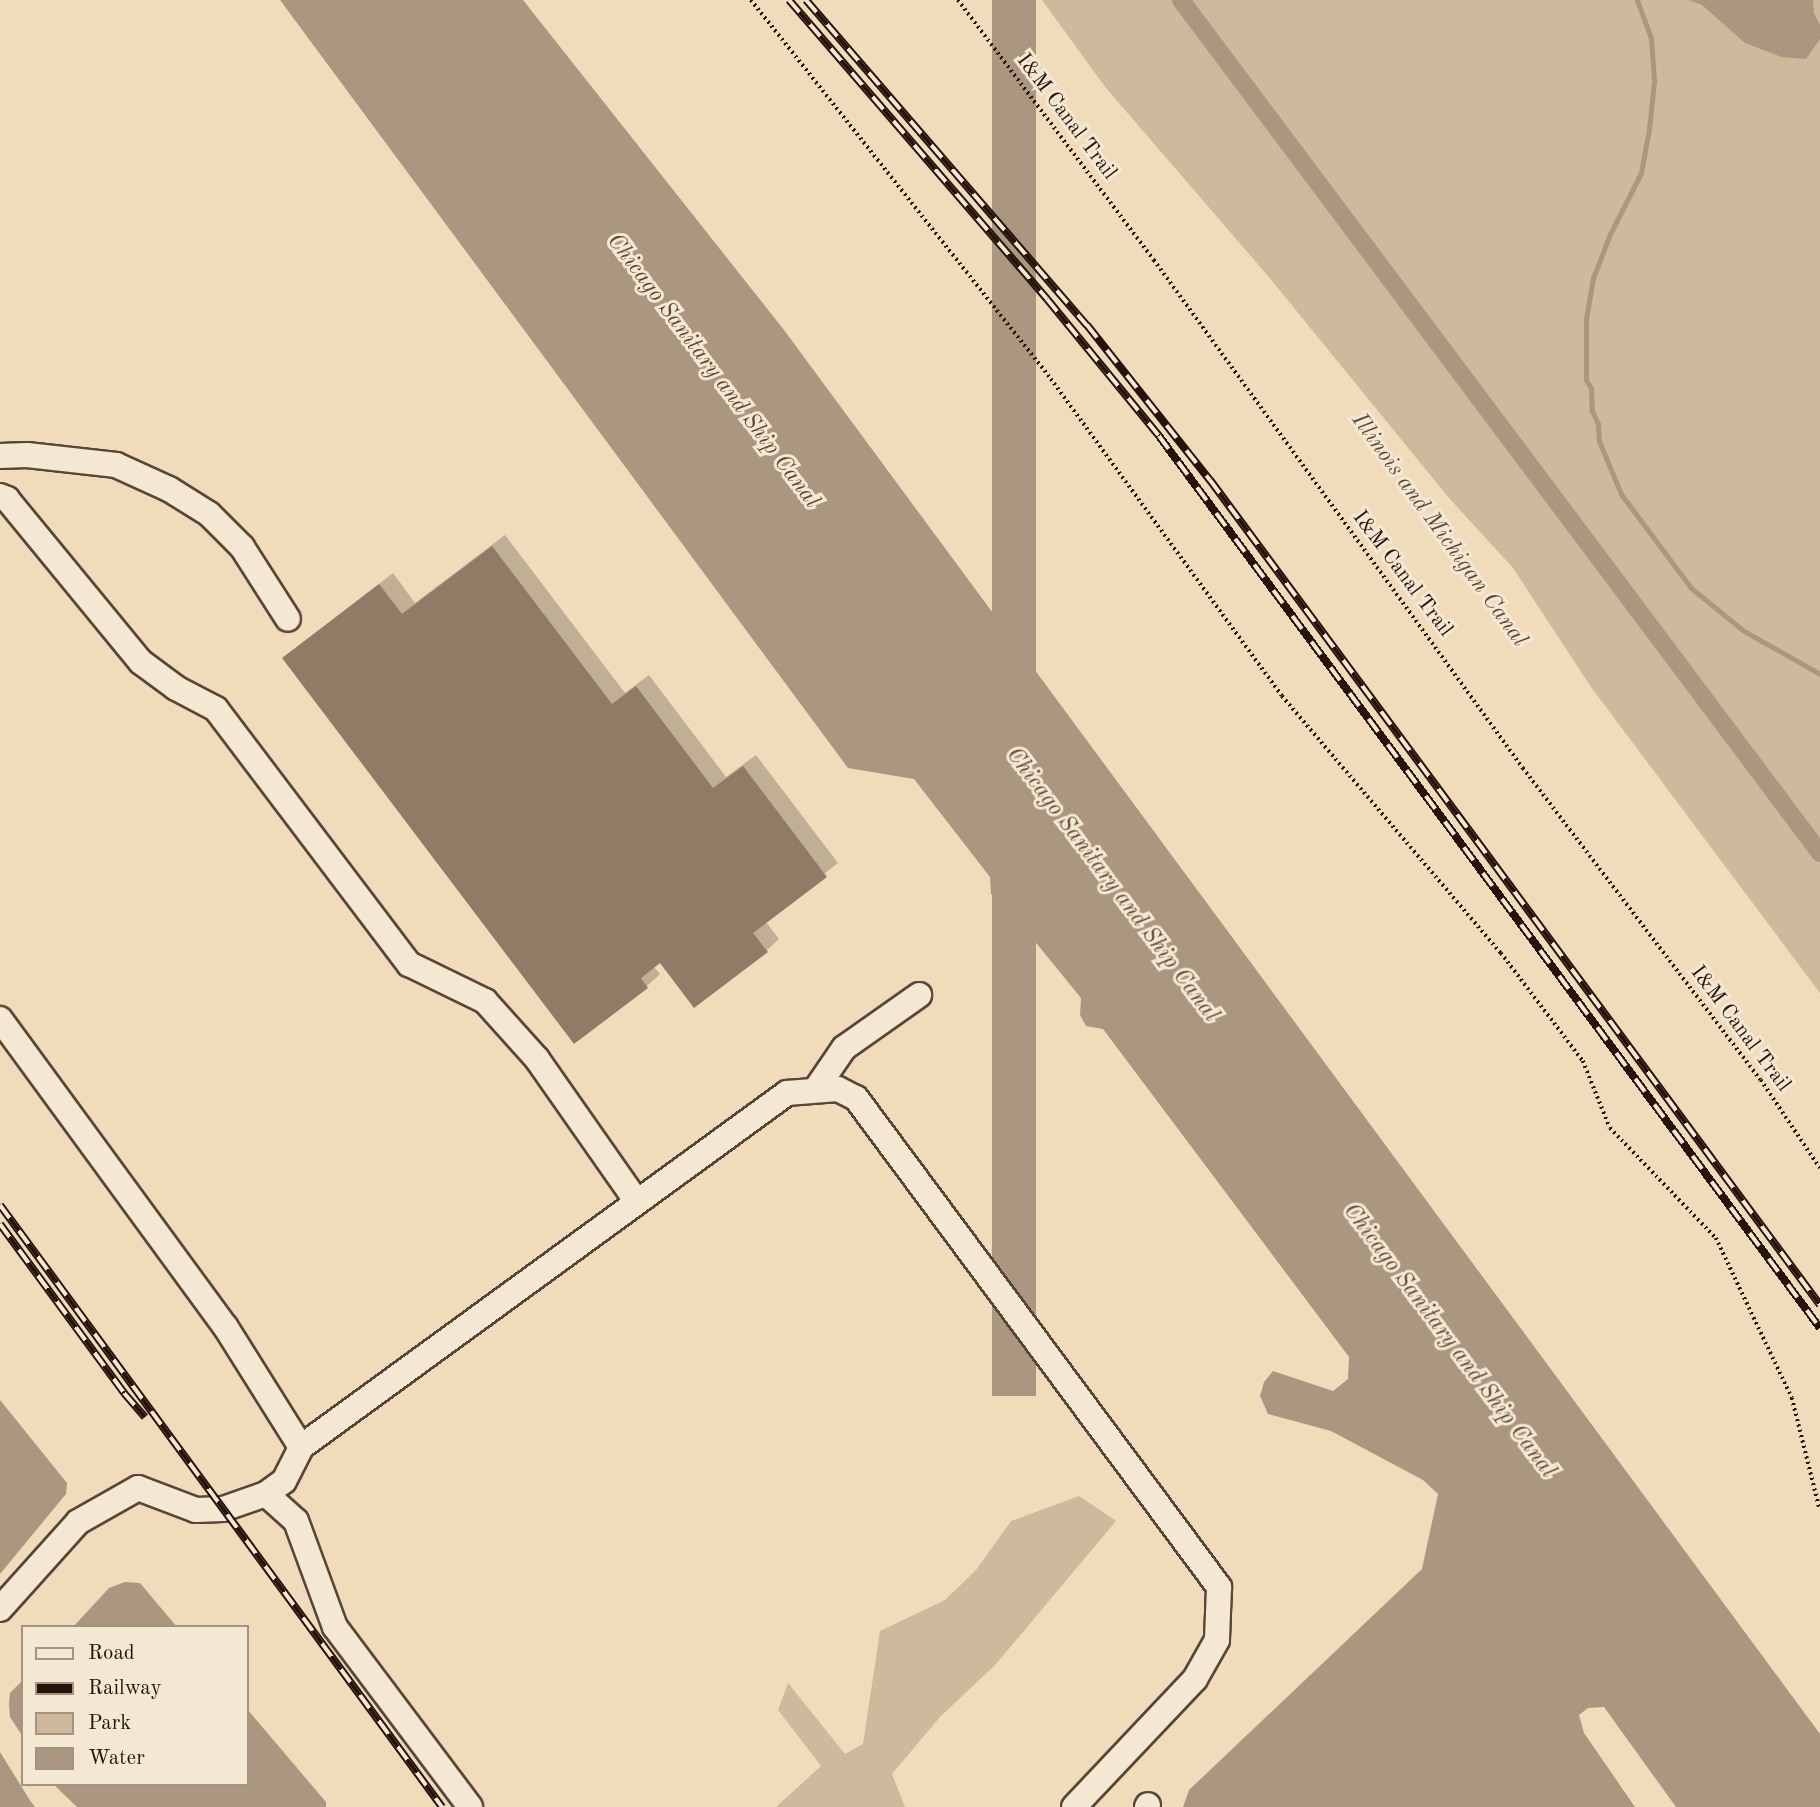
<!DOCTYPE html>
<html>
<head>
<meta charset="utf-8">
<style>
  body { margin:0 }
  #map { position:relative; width:1820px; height:1807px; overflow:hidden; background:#f0dbba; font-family:"Old Standard TT",serif }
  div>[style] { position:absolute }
  .green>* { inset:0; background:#ceb99c }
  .water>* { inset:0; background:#ab977f; transform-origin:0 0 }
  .shadow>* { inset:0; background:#0003 }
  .stream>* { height:5px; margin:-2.5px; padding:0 2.5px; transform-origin:2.5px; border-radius:2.5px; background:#ab977f }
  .canal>* { height:18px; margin:-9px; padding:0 9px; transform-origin:9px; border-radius:9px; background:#ab977f }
  .building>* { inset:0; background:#8f7b66 }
  .path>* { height:3.5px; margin-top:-1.75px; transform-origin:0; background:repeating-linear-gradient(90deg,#26140c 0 2px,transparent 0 5.5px) }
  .roads { filter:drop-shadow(2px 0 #584638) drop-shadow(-2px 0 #584638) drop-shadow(0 2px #584638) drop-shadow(0 -2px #584638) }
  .minor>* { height:24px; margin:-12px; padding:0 12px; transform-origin:12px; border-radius:12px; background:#f5e8d2 }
  .rail>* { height:8px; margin-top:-4px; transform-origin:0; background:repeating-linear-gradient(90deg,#f5e8d2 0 16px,#26140c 0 32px); box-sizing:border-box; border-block:2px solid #26140c }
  span { translate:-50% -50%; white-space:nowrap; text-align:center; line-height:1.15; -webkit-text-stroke:6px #f5e8d2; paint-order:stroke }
  .street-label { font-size:21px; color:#26140c }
  .water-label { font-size:23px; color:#5b483a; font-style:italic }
  .legend { position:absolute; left:21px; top:1625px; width:228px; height:161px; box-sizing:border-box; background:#f5e8d2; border:2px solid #a29383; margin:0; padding:9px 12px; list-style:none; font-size:21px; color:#26140c }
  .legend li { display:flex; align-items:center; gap:14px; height:35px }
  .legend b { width:35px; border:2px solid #a29383 }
</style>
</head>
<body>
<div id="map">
  <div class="green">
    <i style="clip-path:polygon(1042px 0,1820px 0,1820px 993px,1591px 687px,1513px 568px,1449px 498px,1268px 276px,1106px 88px)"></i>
    <i style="clip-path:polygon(1079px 1496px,1116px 1521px,996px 1664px,940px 1717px,892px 1774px,905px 1807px,776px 1807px,821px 1766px,778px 1710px,788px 1683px,845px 1754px,863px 1744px,880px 1631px,945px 1600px,976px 1570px,1011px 1521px)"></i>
  </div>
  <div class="water">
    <i style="clip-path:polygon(280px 0,523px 0,784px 330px,1820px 1734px,1820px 1807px,1676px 1807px,1604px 1707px,1588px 1708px,1579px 1715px,1584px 1733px,1635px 1807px,1183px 1807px,1189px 1790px,1422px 1569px,1438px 1494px,1423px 1480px,1331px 1431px,1268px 1414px,1260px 1396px,1264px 1382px,1273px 1371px,1333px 1391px,1348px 1379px,1349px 1357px,1103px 1029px,1086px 1026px,1080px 1015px,1081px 998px,1002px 901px,991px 894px,990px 877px,914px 779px,848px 768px)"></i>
    <i style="left:992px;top:0;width:44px;height:1396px"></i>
    <i style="clip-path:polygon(1689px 0,1813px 0,1814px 13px,1820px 25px,1820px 39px,1806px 59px,1781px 57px,1745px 43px,1702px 5px)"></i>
    <i style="clip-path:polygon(0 1400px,67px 1483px,66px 1494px,0 1574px)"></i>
    <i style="clip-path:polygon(125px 1582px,140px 1583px,177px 1627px,73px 1627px,109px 1588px)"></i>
    <i style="clip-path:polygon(23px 1680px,23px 1737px,10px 1717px,9px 1704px,10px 1693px)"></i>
    <i style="clip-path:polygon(247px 1709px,326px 1802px,326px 1807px,77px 1807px,53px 1784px,247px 1784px)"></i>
    <i style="clip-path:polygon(0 1752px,31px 1802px,35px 1807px,0 1807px)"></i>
  </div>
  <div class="shadow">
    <i style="clip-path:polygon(505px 535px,625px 693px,649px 675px,726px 777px,756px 755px,838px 863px,765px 921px,779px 939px,766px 951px,660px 961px,653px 966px,660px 974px,647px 986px,575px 1041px,284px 658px,393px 573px,415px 603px)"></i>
  </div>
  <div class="stream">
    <i style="left:1637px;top:0;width:40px;rotate:69.8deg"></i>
    <i style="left:1651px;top:38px;width:43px;rotate:86deg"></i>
    <i style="left:1654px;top:81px;width:48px;rotate:95.9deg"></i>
    <i style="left:1649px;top:129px;width:45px;rotate:100.3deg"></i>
    <i style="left:1641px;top:173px;width:68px;rotate:116.9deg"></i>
    <i style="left:1610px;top:234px;width:47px;rotate:111.1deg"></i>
    <i style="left:1593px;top:278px;width:42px;rotate:99.7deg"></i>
    <i style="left:1586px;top:319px;width:61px;rotate:90deg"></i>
    <i style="left:1586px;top:380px;width:9px;rotate:58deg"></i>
    <i style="left:1591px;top:388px;width:23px;rotate:88deg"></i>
    <i style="left:1592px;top:411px;width:14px;rotate:65deg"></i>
    <i style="left:1598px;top:424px;width:17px;rotate:87deg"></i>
    <i style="left:1599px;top:441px;width:57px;rotate:67.5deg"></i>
    <i style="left:1621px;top:494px;width:117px;rotate:53.3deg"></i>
    <i style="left:1691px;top:588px;width:68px;rotate:39.1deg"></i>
    <i style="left:1744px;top:631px;width:87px;rotate:29.5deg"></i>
  </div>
  <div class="canal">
    <i style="left:1181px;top:0;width:1066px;rotate:53.16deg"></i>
  </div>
  <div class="building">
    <i style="clip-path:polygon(492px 546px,612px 704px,636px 686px,713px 788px,743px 766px,827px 877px,753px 933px,768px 952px,694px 1008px,660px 963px,641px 978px,648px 988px,574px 1044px,282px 658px,379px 584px,402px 614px)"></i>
  </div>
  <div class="path">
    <i style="left:751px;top:0;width:483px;rotate:51.6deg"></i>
    <i style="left:1051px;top:379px;width:392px;rotate:53.9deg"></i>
    <i style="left:1282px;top:696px;width:338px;rotate:49.6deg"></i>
    <i style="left:1501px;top:953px;width:136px;rotate:52.8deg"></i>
    <i style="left:1583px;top:1061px;width:72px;rotate:68.1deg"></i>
    <i style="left:1610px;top:1128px;width:153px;rotate:46.1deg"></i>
    <i style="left:1716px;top:1238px;width:177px;rotate:64.6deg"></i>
    <i style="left:1792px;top:1398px;width:115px;rotate:76deg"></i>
    <i style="left:958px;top:0;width:326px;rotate:53deg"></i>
    <i style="left:1154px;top:260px;width:628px;rotate:54.01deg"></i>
    <i style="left:1523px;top:768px;width:392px;rotate:52.7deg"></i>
    <i style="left:1761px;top:1080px;width:106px;rotate:56.2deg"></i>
  </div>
  <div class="roads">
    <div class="minor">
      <i style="left:0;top:456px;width:27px;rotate:-2deg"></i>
      <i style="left:27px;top:455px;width:90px;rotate:6.4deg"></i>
      <i style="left:116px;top:465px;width:58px;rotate:24.4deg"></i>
      <i style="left:169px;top:489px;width:47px;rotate:32deg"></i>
      <i style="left:209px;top:514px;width:47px;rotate:45deg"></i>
      <i style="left:242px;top:547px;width:85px;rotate:57.4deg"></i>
      <i style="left:0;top:496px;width:8px;rotate:23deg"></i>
      <i style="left:7px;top:499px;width:211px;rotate:50.6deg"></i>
      <i style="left:141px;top:662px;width:44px;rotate:36.6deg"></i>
      <i style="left:176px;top:688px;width:45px;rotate:27.7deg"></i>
      <i style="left:216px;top:709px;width:320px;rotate:52.9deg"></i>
      <i style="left:409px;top:964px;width:85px;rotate:26deg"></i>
      <i style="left:485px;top:1001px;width:78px;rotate:48.1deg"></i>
      <i style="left:537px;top:1059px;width:174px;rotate:55deg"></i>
      <i style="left:0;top:1019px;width:381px;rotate:53.8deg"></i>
      <i style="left:225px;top:1326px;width:143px;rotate:57.9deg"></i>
      <i style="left:816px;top:1089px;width:50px;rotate:-55.7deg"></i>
      <i style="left:844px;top:1048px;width:92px;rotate:-35.2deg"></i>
      <i style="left:266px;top:1494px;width:22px;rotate:-36deg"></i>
      <i style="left:284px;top:1481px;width:38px;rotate:-63deg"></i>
      <i style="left:301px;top:1447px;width:601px;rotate:-36.07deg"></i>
      <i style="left:787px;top:1093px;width:51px;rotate:-4.5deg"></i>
      <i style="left:838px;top:1089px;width:20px;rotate:27deg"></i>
      <i style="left:856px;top:1098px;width:609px;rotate:53.41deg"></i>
      <i style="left:1219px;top:1587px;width:53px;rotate:92.2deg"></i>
      <i style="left:1217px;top:1640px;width:45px;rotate:119.4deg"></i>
      <i style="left:1195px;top:1679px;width:176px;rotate:133.4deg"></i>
      <i style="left:0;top:1609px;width:117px;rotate:-48.1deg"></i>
      <i style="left:78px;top:1522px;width:69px;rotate:-29.5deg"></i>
      <i style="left:138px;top:1488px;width:62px;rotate:20.8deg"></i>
      <i style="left:196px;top:1510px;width:27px;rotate:-2deg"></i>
      <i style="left:223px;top:1509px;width:46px;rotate:-19.2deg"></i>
      <i style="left:266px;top:1494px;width:40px;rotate:42deg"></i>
      <i style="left:296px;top:1521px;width:113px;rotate:69.8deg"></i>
      <i style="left:335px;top:1627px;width:225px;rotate:53.1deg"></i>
      <i style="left:1147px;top:1807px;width:2px;rotate:-63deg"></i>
    </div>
  </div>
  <div class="rail">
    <i style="left:789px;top:0;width:395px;rotate:49.2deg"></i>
    <i style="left:1047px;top:299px;width:177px;rotate:50.7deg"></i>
    <i style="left:1159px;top:436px;width:1110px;rotate:53.46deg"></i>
    <i style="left:806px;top:0;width:430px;rotate:49.2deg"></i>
    <i style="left:1087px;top:325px;width:198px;rotate:51.6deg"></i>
    <i style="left:1210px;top:480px;width:1026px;rotate:53.52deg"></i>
    <i style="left:0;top:1205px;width:747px;rotate:53.71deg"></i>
    <i style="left:0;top:1224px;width:210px;rotate:53.7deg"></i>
    <i style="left:124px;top:1393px;width:32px;rotate:49deg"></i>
  </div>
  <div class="street-label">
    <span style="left:1066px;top:117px;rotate:53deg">I&amp;M Canal Trail</span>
    <span style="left:1402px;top:574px;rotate:53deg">I&amp;M Canal Trail</span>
    <span style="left:1740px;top:1029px;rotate:53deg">I&amp;M Canal Trail</span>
  </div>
  <div class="water-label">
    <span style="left:713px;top:371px;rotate:53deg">Chicago Sanitary and Ship Canal</span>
    <span style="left:1439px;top:530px;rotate:54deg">Illinois and Michigan Canal</span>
    <span style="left:1112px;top:885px;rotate:53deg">Chicago Sanitary and Ship Canal</span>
    <span style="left:1449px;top:1341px;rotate:53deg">Chicago Sanitary and Ship Canal</span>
  </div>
  <ul class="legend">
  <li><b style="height:9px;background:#f5e8d2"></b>Road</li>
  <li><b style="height:9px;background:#26140c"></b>Railway</li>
  <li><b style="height:19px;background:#ceb99c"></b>Park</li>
  <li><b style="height:19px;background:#ab977f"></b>Water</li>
  </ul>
</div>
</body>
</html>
